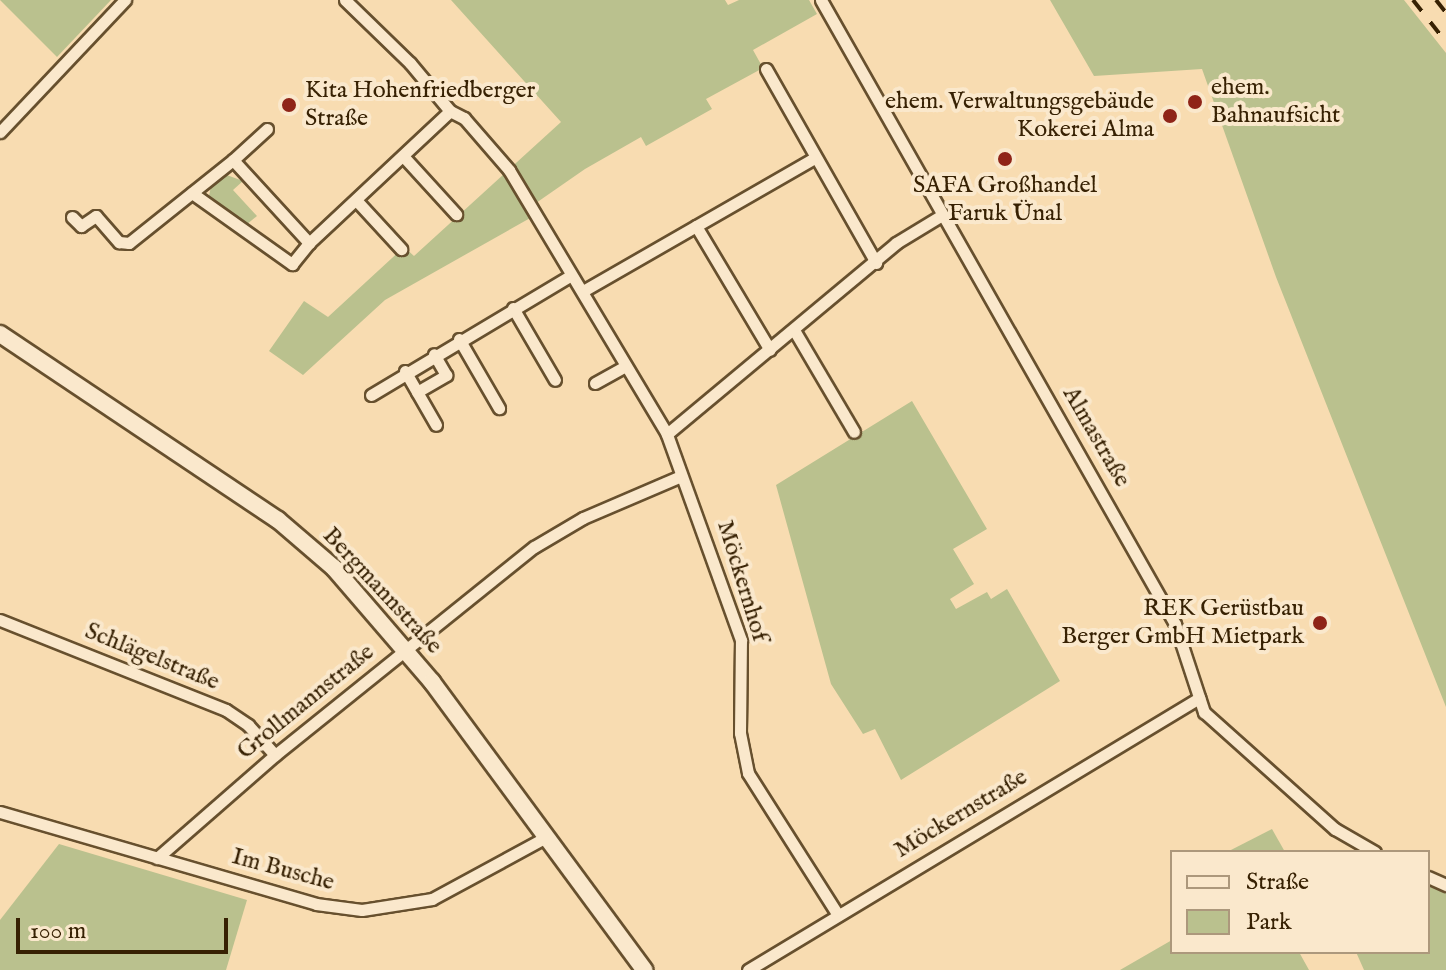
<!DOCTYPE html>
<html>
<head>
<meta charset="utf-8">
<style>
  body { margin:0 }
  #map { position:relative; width:1446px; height:970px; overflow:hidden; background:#f8dcb1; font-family:"IM FELL English",serif }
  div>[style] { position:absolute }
  .green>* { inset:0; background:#bac18e }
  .roads { filter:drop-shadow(2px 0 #67502e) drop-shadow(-2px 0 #67502e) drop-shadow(0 2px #67502e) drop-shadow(0 -2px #67502e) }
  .street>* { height:11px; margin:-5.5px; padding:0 5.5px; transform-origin:5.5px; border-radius:5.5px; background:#fae8cc }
  .secondary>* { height:16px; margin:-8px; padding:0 8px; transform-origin:8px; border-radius:8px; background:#fae8cc }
  .rail>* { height:4px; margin-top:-2px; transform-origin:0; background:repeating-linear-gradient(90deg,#372103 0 14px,transparent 0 28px) }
  .dots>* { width:22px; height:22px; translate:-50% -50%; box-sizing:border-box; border:4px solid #fae8cc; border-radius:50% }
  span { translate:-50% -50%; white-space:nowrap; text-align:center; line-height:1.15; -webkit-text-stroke:8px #fae8cc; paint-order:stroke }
  .poi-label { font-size:24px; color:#372103 }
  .left { translate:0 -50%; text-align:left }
  .right { translate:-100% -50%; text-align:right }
  .street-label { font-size:24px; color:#372103 }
  .legend { position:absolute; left:1170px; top:850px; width:260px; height:104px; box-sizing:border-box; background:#fae8cc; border:2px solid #ac987c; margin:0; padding:10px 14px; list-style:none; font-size:24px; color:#372103 }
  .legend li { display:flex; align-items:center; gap:16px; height:40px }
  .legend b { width:40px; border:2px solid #ac987c }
  .scale { position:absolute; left:16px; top:918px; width:212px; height:36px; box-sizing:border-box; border:4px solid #372103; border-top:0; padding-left:10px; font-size:24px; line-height:28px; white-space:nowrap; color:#372103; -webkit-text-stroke:6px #fae8cc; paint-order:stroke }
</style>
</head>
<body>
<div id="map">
  <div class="green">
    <i style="clip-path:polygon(0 0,111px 0,57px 57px)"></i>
    <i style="clip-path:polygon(451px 0,725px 0,728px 5px,739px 0,809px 0,817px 14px,753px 50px,763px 68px,706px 99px,712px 109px,646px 146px,641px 137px,585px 169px,536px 203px,532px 217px,385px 300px,303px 375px,269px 351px,304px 301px,328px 317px,404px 247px,414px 256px,561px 122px)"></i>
    <i style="clip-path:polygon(1050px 0,1404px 0,1446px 53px,1446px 707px,1276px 277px,1202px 69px,1094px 76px)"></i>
    <i style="clip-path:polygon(224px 174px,243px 181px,233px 190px,257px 216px,246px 225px,209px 196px,211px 186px)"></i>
    <i style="clip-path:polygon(912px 401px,987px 529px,953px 549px,974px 584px,950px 599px,956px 609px,987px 592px,991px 599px,1007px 589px,1060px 681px,901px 780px,875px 729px,863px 734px,831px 684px,776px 485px)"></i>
    <i style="clip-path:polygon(1272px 829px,1285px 852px,1227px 852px)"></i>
    <i style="clip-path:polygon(59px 844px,247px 900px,226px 970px,0 970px,0 920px)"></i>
    <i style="clip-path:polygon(1428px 885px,1446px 893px,1446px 970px,1364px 970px,1356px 952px,1428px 952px)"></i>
    <i style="clip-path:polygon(1172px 940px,1172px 952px,1299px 952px,1309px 970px,1120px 970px)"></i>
  </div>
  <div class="roads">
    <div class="street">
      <i style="left:345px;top:0;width:91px;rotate:44.1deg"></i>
      <i style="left:410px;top:63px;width:62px;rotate:50.2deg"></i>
      <i style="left:450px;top:111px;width:16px;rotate:27deg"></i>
      <i style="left:464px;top:118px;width:69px;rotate:49.1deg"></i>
      <i style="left:509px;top:170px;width:308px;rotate:59.1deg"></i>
      <i style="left:821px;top:0;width:717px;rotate:60.43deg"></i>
      <i style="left:1175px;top:624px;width:93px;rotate:71.8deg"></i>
      <i style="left:1204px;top:712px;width:176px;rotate:41.8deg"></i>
      <i style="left:1335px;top:829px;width:46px;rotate:29.9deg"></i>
      <i style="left:766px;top:69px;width:223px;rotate:60.4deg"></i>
      <i style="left:0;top:132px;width:182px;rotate:-46.6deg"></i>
      <i style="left:403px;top:156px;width:79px;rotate:47.6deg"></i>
      <i style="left:233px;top:160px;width:46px;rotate:-42.4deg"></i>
      <i style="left:192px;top:193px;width:123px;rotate:35.4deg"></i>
      <i style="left:292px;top:264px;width:27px;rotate:-51deg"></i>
      <i style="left:309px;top:243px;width:193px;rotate:-43.1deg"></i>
      <i style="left:356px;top:200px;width:67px;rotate:47.4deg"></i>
      <i style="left:72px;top:217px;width:13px;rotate:45deg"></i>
      <i style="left:81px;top:226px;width:18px;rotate:-34deg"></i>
      <i style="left:96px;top:216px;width:35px;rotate:49deg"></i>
      <i style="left:119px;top:242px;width:10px;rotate:6deg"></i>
      <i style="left:129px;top:243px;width:133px;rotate:-38.6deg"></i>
      <i style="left:233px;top:160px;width:113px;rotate:47.5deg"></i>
      <i style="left:696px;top:226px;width:144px;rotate:59.2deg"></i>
      <i style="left:583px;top:291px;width:265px;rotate:-29.9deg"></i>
      <i style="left:513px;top:308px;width:83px;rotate:59.7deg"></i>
      <i style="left:794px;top:330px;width:118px;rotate:59.5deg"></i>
      <i style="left:459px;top:339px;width:80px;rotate:59.9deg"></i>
      <i style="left:405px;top:371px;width:62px;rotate:60.1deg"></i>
      <i style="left:595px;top:383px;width:35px;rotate:-29deg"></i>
      <i style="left:417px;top:392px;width:34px;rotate:-30deg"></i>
      <i style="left:446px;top:375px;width:24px;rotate:-120deg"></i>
      <i style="left:371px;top:395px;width:232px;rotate:-30.9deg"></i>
      <i style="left:0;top:620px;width:243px;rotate:21.7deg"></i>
      <i style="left:226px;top:710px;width:27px;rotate:34deg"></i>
      <i style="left:248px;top:725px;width:40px;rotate:48deg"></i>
      <i style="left:0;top:812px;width:329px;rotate:16.2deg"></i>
      <i style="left:316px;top:904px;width:46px;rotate:7.4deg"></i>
      <i style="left:362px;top:910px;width:71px;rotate:-8.9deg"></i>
      <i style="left:432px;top:899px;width:130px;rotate:-28.5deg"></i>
      <i style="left:157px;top:858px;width:157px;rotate:-41.1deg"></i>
      <i style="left:275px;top:755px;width:332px;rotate:-38.8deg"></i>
      <i style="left:534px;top:547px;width:57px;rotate:-30.6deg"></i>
      <i style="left:583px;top:518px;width:107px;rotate:-23.2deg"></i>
      <i style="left:1428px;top:877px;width:20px;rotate:24deg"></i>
      <i style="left:838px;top:915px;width:168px;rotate:-122.4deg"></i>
      <i style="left:748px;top:773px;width:41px;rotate:-101.3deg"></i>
      <i style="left:740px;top:733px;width:93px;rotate:-89.4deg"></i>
      <i style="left:741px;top:640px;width:219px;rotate:-109.8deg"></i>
      <i style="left:667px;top:434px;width:298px;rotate:-39.8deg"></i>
      <i style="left:896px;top:243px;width:54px;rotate:-31.3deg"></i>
      <i style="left:748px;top:970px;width:527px;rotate:-31.09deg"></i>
    </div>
    <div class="secondary">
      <i style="left:0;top:334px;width:334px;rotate:33.8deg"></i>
      <i style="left:278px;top:520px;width:74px;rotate:40.6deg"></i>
      <i style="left:334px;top:568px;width:150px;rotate:49.3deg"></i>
      <i style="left:432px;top:682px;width:358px;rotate:53.6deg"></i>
    </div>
  </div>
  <div class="rail">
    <i style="left:1413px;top:0;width:53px;rotate:51.8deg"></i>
    <i style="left:1436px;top:0;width:16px;rotate:52deg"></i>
  </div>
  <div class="dots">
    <i style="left:1195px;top:102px;background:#8f2418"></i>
    <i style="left:289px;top:105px;background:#8f2418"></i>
    <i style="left:1170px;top:116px;background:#8f2418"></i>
    <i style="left:1005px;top:159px;background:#8f2418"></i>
    <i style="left:1320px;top:623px;background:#8f2418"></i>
  </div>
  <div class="poi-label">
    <span class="left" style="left:1211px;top:102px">ehem.<br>Bahnaufsicht</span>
    <span class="left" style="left:305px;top:105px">Kita Hohenfriedberger<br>Straße</span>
    <span class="right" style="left:1154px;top:116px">ehem. Verwaltungsgebäude<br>Kokerei Alma</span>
    <span style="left:1005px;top:200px">SAFA Großhandel<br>Faruk Ünal</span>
    <span class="right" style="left:1304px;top:623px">REK Gerüstbau<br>Berger GmbH Mietpark</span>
  </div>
  <div class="street-label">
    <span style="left:1096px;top:437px;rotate:60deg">Almastraße</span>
    <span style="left:742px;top:581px;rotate:73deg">Möckernhof</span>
    <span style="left:382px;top:591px;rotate:47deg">Bergmannstraße</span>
    <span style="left:152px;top:657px;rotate:22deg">Schlägelstraße</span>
    <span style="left:306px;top:702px;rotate:-39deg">Grollmannstraße</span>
    <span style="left:961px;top:814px;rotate:-31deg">Möckernstraße</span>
    <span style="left:283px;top:870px;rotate:15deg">Im Busche</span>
  </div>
  <ul class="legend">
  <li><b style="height:10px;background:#fae8cc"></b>Straße</li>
  <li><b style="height:22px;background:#bac18e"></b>Park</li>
  </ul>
  <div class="scale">100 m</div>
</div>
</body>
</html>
